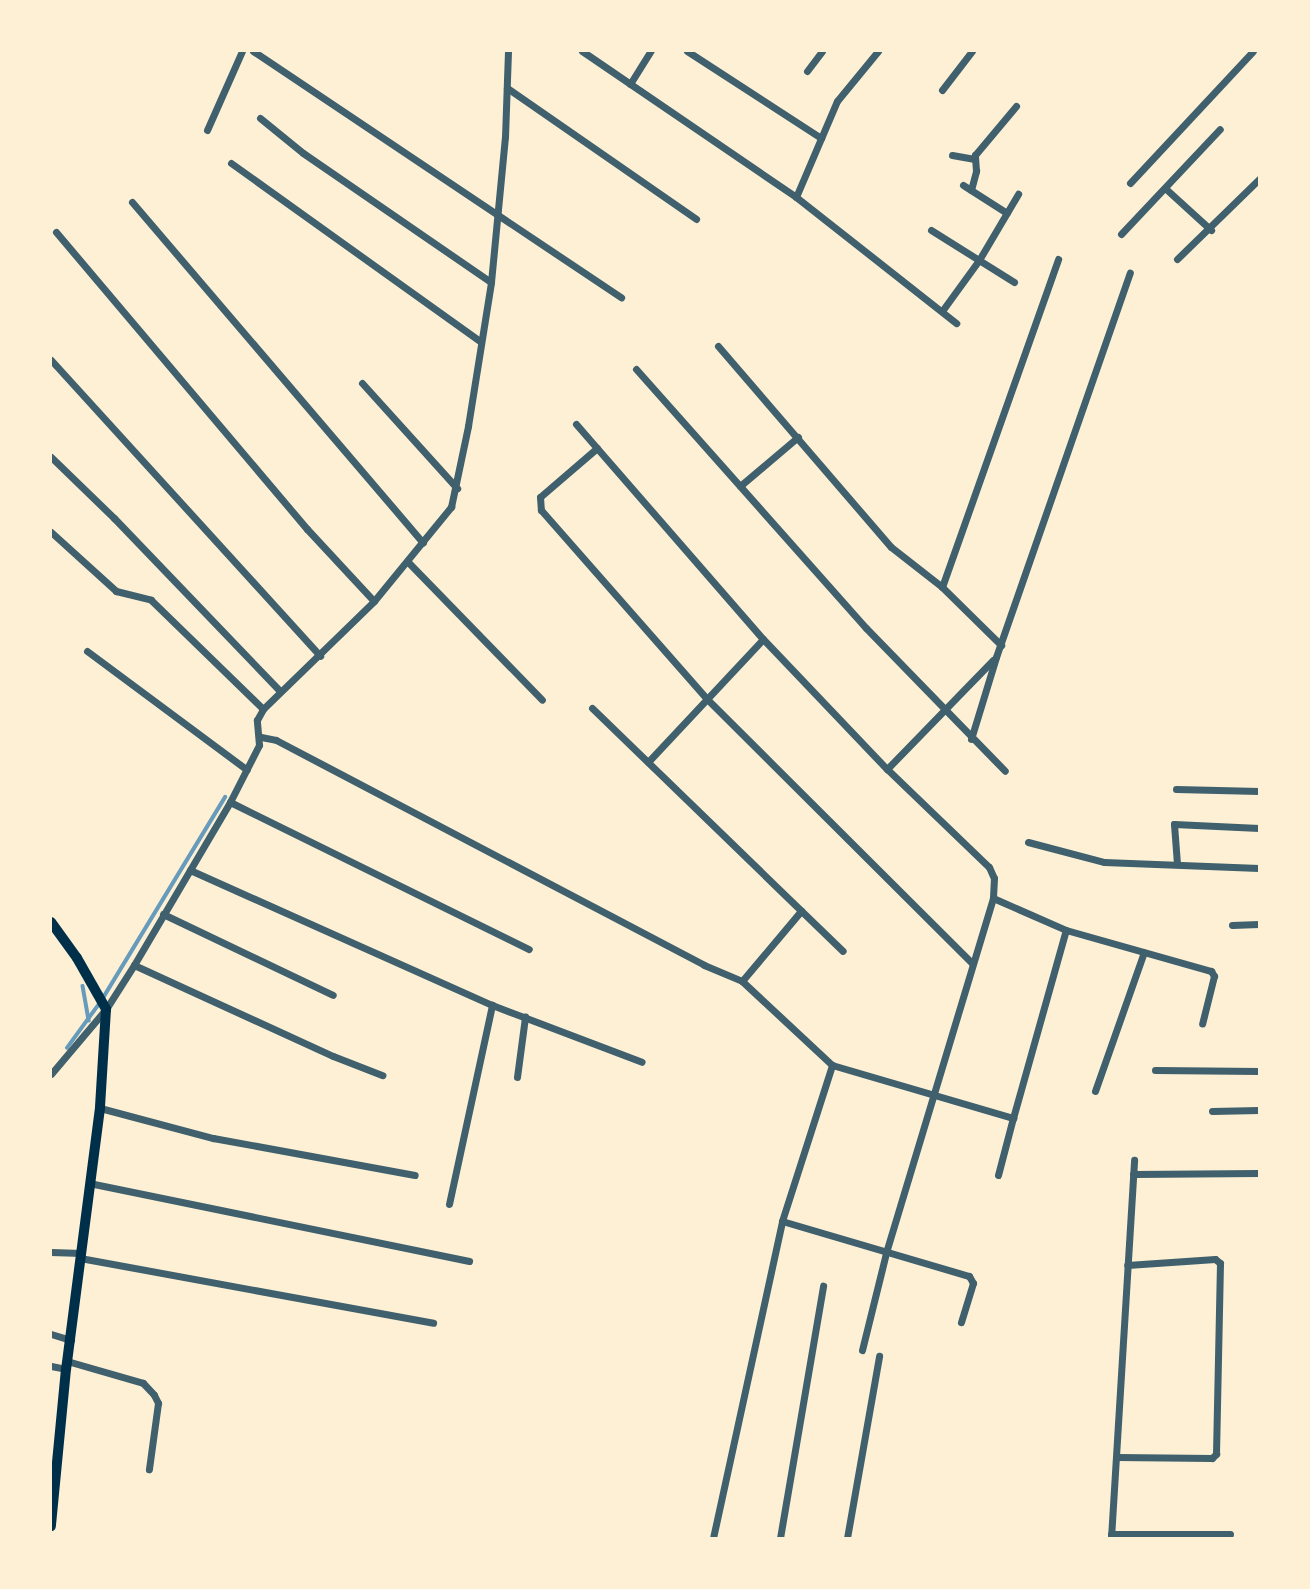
<!DOCTYPE html>
<html>
<head>
<meta charset="utf-8">
<style>
  body { margin:0 }
  #map { position:relative; width:1310px; height:1589px; overflow:hidden; background:#fdf0d5; font-family:Commissioner,sans-serif }
  div>[style] { position:absolute }
  .stream>* { height:3.5px; margin:-1.75px; padding:0 1.75px; transform-origin:1.75px; border-radius:1.75px; background:#669bbc }
  .minor>* { height:7px; margin:-3.5px; padding:0 3.5px; transform-origin:3.5px; border-radius:3.5px; background:#3f606c }
  .primary>* { height:10px; margin:-5px; padding:0 5px; transform-origin:5px; border-radius:5px; background:#003049 }
  span { translate:-50% -50%; white-space:nowrap; text-align:center; line-height:1.15; -webkit-text-stroke:6px #fdf0d5; paint-order:stroke }
  .frame { position:absolute; inset:0; border:52px solid #fdf0d5; pointer-events:none }
</style>
</head>
<body>
<div id="map">
  <div class="stream">
    <i style="left:83px;top:986px;width:35px;rotate:80deg"></i>
    <i style="left:103px;top:998px;width:235px;rotate:-58.7deg"></i>
    <i style="left:67px;top:1048px;width:54px;rotate:-54deg"></i>
  </div>
  <div class="minor">
    <i style="left:253px;top:51px;width:443px;rotate:33.8deg"></i>
    <i style="left:582px;top:51px;width:259px;rotate:34.3deg"></i>
    <i style="left:796px;top:197px;width:204px;rotate:38.2deg"></i>
    <i style="left:687px;top:51px;width:160px;rotate:33deg"></i>
    <i style="left:807px;top:71px;width:25px;rotate:-53deg"></i>
    <i style="left:630px;top:84px;width:39px;rotate:-58deg"></i>
    <i style="left:507px;top:88px;width:230px;rotate:34.7deg"></i>
    <i style="left:942px;top:90px;width:49px;rotate:-52.4deg"></i>
    <i style="left:260px;top:118px;width:55px;rotate:39.1deg"></i>
    <i style="left:303px;top:153px;width:228px;rotate:34.5deg"></i>
    <i style="left:207px;top:130px;width:86px;rotate:-66.1deg"></i>
    <i style="left:952px;top:155px;width:23px;rotate:10deg"></i>
    <i style="left:231px;top:163px;width:307px;rotate:35.6deg"></i>
    <i style="left:1130px;top:183px;width:180px;rotate:-47deg"></i>
    <i style="left:963px;top:185px;width:52px;rotate:32.5deg"></i>
    <i style="left:1166px;top:189px;width:61px;rotate:42.3deg"></i>
    <i style="left:971px;top:190px;width:20px;rotate:-75deg"></i>
    <i style="left:976px;top:171px;width:16px;rotate:-94deg"></i>
    <i style="left:975px;top:155px;width:64px;rotate:-50.1deg"></i>
    <i style="left:796px;top:197px;width:104px;rotate:-66.9deg"></i>
    <i style="left:837px;top:101px;width:65px;rotate:-50.6deg"></i>
    <i style="left:132px;top:202px;width:448px;rotate:49.5deg"></i>
    <i style="left:931px;top:230px;width:98px;rotate:32.1deg"></i>
    <i style="left:56px;top:232px;width:389px;rotate:49.8deg"></i>
    <i style="left:307px;top:529px;width:98px;rotate:47.1deg"></i>
    <i style="left:1121px;top:234px;width:144px;rotate:-46.7deg"></i>
    <i style="left:1177px;top:259px;width:115px;rotate:-44.3deg"></i>
    <i style="left:942px;top:311px;width:63px;rotate:-54deg"></i>
    <i style="left:979px;top:260px;width:77px;rotate:-59.4deg"></i>
    <i style="left:718px;top:346px;width:265px;rotate:49.3deg"></i>
    <i style="left:891px;top:547px;width:65px;rotate:38.1deg"></i>
    <i style="left:942px;top:587px;width:83px;rotate:44.5deg"></i>
    <i style="left:51px;top:360px;width:400px;rotate:47.7deg"></i>
    <i style="left:636px;top:369px;width:346px;rotate:48.4deg"></i>
    <i style="left:866px;top:628px;width:199px;rotate:45.8deg"></i>
    <i style="left:362px;top:383px;width:142px;rotate:47.9deg"></i>
    <i style="left:576px;top:424px;width:285px;rotate:49deg"></i>
    <i style="left:763px;top:639px;width:180px;rotate:46.4deg"></i>
    <i style="left:887px;top:769px;width:141px;rotate:43.9deg"></i>
    <i style="left:989px;top:867px;width:12px;rotate:66deg"></i>
    <i style="left:994px;top:878px;width:20px;rotate:93deg"></i>
    <i style="left:993px;top:898px;width:371px;rotate:106.8deg"></i>
    <i style="left:886px;top:1253px;width:100px;rotate:103.9deg"></i>
    <i style="left:597px;top:448px;width:75px;rotate:139.3deg"></i>
    <i style="left:540px;top:497px;width:13px;rotate:86deg"></i>
    <i style="left:541px;top:510px;width:252px;rotate:48.7deg"></i>
    <i style="left:707px;top:699px;width:374px;rotate:44.9deg"></i>
    <i style="left:51px;top:457px;width:88px;rotate:44.1deg"></i>
    <i style="left:114px;top:518px;width:238px;rotate:46.2deg"></i>
    <i style="left:740px;top:486px;width:76px;rotate:-40.2deg"></i>
    <i style="left:51px;top:532px;width:88px;rotate:42.2deg"></i>
    <i style="left:116px;top:591px;width:36px;rotate:14deg"></i>
    <i style="left:151px;top:600px;width:156px;rotate:44.2deg"></i>
    <i style="left:408px;top:562px;width:192px;rotate:45.8deg"></i>
    <i style="left:942px;top:587px;width:348px;rotate:-70.5deg"></i>
    <i style="left:87px;top:651px;width:199px;rotate:36.6deg"></i>
    <i style="left:592px;top:708px;width:349px;rotate:44.1deg"></i>
    <i style="left:261px;top:737px;width:15px;rotate:11deg"></i>
    <i style="left:276px;top:740px;width:484px;rotate:27.7deg"></i>
    <i style="left:704px;top:965px;width:41px;rotate:22.8deg"></i>
    <i style="left:971px;top:739px;width:86px;rotate:-73deg"></i>
    <i style="left:996px;top:657px;width:407px;rotate:-70.8deg"></i>
    <i style="left:648px;top:762px;width:168px;rotate:-46.9deg"></i>
    <i style="left:887px;top:769px;width:152px;rotate:-45.8deg"></i>
    <i style="left:1176px;top:789px;width:83px;rotate:1.4deg"></i>
    <i style="left:230px;top:802px;width:333px;rotate:26.2deg"></i>
    <i style="left:1028px;top:842px;width:79px;rotate:14.7deg"></i>
    <i style="left:1104px;top:862px;width:155px;rotate:2.2deg"></i>
    <i style="left:1177px;top:864px;width:40px;rotate:-94.3deg"></i>
    <i style="left:1174px;top:824px;width:85px;rotate:2.7deg"></i>
    <i style="left:190px;top:870px;width:331px;rotate:24.1deg"></i>
    <i style="left:492px;top:1005px;width:160px;rotate:20.8deg"></i>
    <i style="left:993px;top:898px;width:80px;rotate:23.7deg"></i>
    <i style="left:1066px;top:930px;width:151px;rotate:15.8deg"></i>
    <i style="left:1211px;top:971px;width:6px;rotate:59deg"></i>
    <i style="left:1214px;top:976px;width:49px;rotate:104deg"></i>
    <i style="left:163px;top:914px;width:188px;rotate:25.5deg"></i>
    <i style="left:1232px;top:925px;width:27px;rotate:-2deg"></i>
    <i style="left:134px;top:965px;width:219px;rotate:24.6deg"></i>
    <i style="left:333px;top:1056px;width:53px;rotate:21.2deg"></i>
    <i style="left:832px;top:1065px;width:189px;rotate:16.3deg"></i>
    <i style="left:1013px;top:1118px;width:195px;rotate:-74.3deg"></i>
    <i style="left:1155px;top:1070px;width:104px;rotate:0.6deg"></i>
    <i style="left:51px;top:1074px;width:85px;rotate:-49.8deg"></i>
    <i style="left:106px;top:1009px;width:52px;rotate:-57.5deg"></i>
    <i style="left:134px;top:965px;width:189px;rotate:-59.5deg"></i>
    <i style="left:230px;top:802px;width:64px;rotate:-63deg"></i>
    <i style="left:259px;top:745px;width:25px;rotate:-95deg"></i>
    <i style="left:257px;top:720px;width:13px;rotate:-61deg"></i>
    <i style="left:263px;top:709px;width:155px;rotate:-44.2deg"></i>
    <i style="left:374px;top:601px;width:122px;rotate:-50.7deg"></i>
    <i style="left:451px;top:507px;width:83px;rotate:-78.1deg"></i>
    <i style="left:468px;top:426px;width:146px;rotate:-80.9deg"></i>
    <i style="left:491px;top:282px;width:146px;rotate:-84.5deg"></i>
    <i style="left:505px;top:137px;width:86px;rotate:-88deg"></i>
    <i style="left:517px;top:1077px;width:61px;rotate:-82.4deg"></i>
    <i style="left:1095px;top:1091px;width:147px;rotate:-70.6deg"></i>
    <i style="left:100px;top:1108px;width:117px;rotate:14.9deg"></i>
    <i style="left:213px;top:1138px;width:205px;rotate:10.4deg"></i>
    <i style="left:1212px;top:1111px;width:47px;rotate:-1.2deg"></i>
    <i style="left:1133px;top:1174px;width:126px;rotate:-0.5deg"></i>
    <i style="left:998px;top:1175px;width:59px;rotate:-75.3deg"></i>
    <i style="left:89px;top:1183px;width:388px;rotate:11.6deg"></i>
    <i style="left:449px;top:1204px;width:204px;rotate:-77.8deg"></i>
    <i style="left:782px;top:1221px;width:195px;rotate:16.4deg"></i>
    <i style="left:969px;top:1276px;width:8px;rotate:60deg"></i>
    <i style="left:973px;top:1283px;width:41px;rotate:107.1deg"></i>
    <i style="left:51px;top:1252px;width:30px;rotate:2deg"></i>
    <i style="left:80px;top:1258px;width:359px;rotate:10.4deg"></i>
    <i style="left:51px;top:1334px;width:21px;rotate:17deg"></i>
    <i style="left:67px;top:1361px;width:79px;rotate:16.1deg"></i>
    <i style="left:143px;top:1383px;width:16px;rotate:47deg"></i>
    <i style="left:154px;top:1395px;width:9px;rotate:63deg"></i>
    <i style="left:158px;top:1403px;width:67px;rotate:97.8deg"></i>
    <i style="left:51px;top:1366px;width:15px;rotate:11deg"></i>
    <i style="left:1117px;top:1457px;width:95px;rotate:0.6deg"></i>
    <i style="left:1212px;top:1458px;width:6px;rotate:-45deg"></i>
    <i style="left:1216px;top:1454px;width:191px;rotate:-88.8deg"></i>
    <i style="left:1220px;top:1263px;width:6px;rotate:-141deg"></i>
    <i style="left:1215px;top:1259px;width:88px;rotate:176.1deg"></i>
    <i style="left:1111px;top:1534px;width:119px"></i>
    <i style="left:713px;top:1538px;width:324px;rotate:-77.7deg"></i>
    <i style="left:782px;top:1221px;width:164px;rotate:-72.2deg"></i>
    <i style="left:832px;top:1065px;width:123px;rotate:-137deg"></i>
    <i style="left:742px;top:981px;width:92px;rotate:-49.9deg"></i>
    <i style="left:780px;top:1538px;width:256px;rotate:-80.3deg"></i>
    <i style="left:847px;top:1538px;width:185px;rotate:-80deg"></i>
    <i style="left:1111px;top:1538px;width:379px;rotate:-86.5deg"></i>
  </div>
  <div class="primary">
    <i style="left:51px;top:922px;width:44px;rotate:54.2deg"></i>
    <i style="left:77px;top:958px;width:59px;rotate:60.4deg"></i>
    <i style="left:106px;top:1009px;width:99px;rotate:93.5deg"></i>
    <i style="left:100px;top:1108px;width:263px;rotate:97.4deg"></i>
    <i style="left:66px;top:1369px;width:158px;rotate:95.5deg"></i>
  </div>
  <div class="frame"></div>
</div>
</body>
</html>
